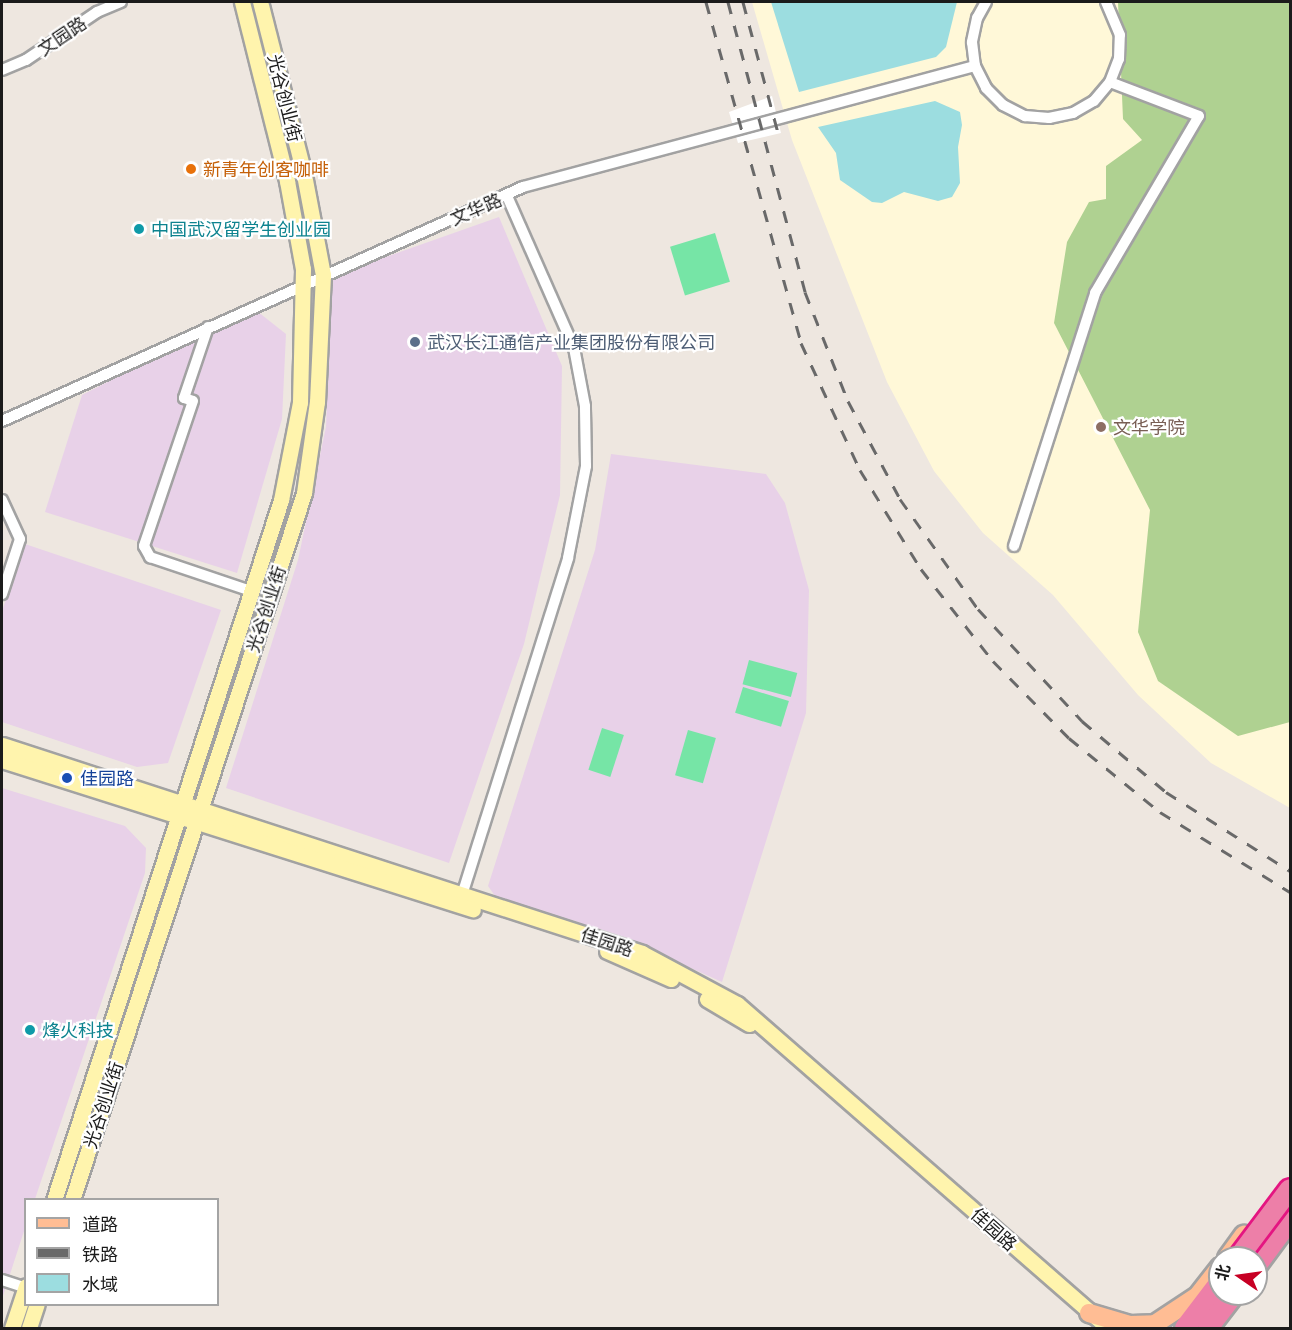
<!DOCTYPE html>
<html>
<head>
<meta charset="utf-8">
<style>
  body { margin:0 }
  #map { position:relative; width:1292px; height:1330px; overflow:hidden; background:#eee7e0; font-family:Manrope,"Noto Sans SC",sans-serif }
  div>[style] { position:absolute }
  .industrial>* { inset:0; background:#e8d1e8 }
  .education>* { inset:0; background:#fff8d8 }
  .forest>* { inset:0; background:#afd191 }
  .pitch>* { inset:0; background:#76e5a6; transform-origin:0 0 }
  .water>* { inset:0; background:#9cdde0 }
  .pier>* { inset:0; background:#fff }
  .roads { filter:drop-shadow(2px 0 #a2a2a2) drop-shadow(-2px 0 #a2a2a2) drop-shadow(0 2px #a2a2a2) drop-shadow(0 -2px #a2a2a2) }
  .street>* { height:10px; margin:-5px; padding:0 5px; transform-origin:5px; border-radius:5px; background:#fff }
  .secondary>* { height:15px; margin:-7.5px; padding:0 7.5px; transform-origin:7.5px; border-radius:7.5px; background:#fff4ad }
  .primary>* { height:18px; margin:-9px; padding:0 9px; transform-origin:9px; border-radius:9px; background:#ffbd94 }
  .highway>* { height:20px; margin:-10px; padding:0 10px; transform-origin:10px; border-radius:10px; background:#ed7fa8 }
  .rail>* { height:3px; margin-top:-1.5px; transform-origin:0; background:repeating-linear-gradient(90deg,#696969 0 12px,transparent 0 24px) }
  .bridges { filter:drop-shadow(2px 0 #e41581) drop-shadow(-2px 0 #e41581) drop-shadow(0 2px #e41581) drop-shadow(0 -2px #e41581) }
  .highway-bridge>* { height:20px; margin:-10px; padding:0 10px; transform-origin:10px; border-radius:10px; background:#ed7fa8 }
  .dots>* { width:16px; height:16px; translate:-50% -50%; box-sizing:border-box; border:3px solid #fff; border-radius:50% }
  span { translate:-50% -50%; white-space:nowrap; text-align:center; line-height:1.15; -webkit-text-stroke:4.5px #fff; paint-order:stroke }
  .street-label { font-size:18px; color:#1b1b1b }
  .food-label { font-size:18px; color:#c56008 }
  .left { translate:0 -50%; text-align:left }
  .culture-label { font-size:18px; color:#0d838f }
  .service-label { font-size:18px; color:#4e5e75 }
  .education-label { font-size:18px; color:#785e54 }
  .transit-label { font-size:18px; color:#164399 }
  .frame { position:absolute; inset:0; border:3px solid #1b1b1b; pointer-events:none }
  .legend { position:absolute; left:24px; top:1198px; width:195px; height:108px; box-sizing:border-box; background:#fff; border:2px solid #a4a4a4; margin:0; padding:8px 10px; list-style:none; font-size:18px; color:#1b1b1b }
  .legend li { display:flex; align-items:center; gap:12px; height:30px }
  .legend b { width:30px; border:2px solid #a4a4a4 }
  .north { position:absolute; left:1208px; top:1246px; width:60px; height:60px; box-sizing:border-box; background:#fff; border:2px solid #a4a4a4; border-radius:50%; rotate:283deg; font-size:16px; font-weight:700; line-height:24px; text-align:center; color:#1b1b1b }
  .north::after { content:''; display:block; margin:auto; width:21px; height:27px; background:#c70024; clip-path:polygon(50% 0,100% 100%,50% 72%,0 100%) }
</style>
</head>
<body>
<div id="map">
  <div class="industrial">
    <i style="clip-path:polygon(499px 217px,562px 366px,560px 495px,524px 644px,449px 863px,226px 788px,298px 560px,326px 427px,332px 276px)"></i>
    <i style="clip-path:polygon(253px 308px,286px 334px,282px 419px,237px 573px,45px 512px,82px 395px)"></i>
    <i style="clip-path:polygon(611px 454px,766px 474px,785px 503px,809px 590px,806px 713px,722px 982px,617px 935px,495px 896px,488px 886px,595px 550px)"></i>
    <i style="clip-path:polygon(25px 544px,221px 610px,168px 763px,137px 767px,2px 722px,2px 611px)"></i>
    <i style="clip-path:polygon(2px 788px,125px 826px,146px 848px,145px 873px,35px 1199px,26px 1200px,25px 1228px,2px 1299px)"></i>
  </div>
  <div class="education">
    <i style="clip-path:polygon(752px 2px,1290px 2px,1290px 808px,1211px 763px,1138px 695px,1053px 595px,983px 533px,934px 471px,887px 382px,792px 140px)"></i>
  </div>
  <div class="forest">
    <i style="clip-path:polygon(1118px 2px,1290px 2px,1290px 722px,1238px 736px,1158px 681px,1138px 632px,1150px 510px,1054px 323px,1067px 242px,1089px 202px,1106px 199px,1106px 166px,1142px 140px,1123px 119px)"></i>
  </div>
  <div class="pitch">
    <i style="left:715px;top:233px;width:51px;height:47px;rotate:73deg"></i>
    <i style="left:749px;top:660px;width:50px;height:25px;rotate:15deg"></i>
    <i style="left:743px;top:687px;width:48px;height:27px;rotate:17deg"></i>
    <i style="left:602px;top:728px;width:23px;height:44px;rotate:18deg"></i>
    <i style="left:688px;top:730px;width:29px;height:47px;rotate:16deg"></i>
  </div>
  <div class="water">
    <i style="clip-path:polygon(771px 2px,957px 2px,946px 47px,936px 57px,799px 92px)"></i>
    <i style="clip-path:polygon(935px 101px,960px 112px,962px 125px,958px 147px,960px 183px,952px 197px,938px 201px,904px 192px,882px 203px,872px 202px,840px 180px,836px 153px,818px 127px)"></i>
  </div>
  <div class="pier">
    <i style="clip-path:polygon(772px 96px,781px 133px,738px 143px,729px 112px)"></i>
  </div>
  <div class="roads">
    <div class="street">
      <i style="left:986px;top:2px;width:18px;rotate:119deg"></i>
      <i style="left:977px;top:18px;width:25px;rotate:102deg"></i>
      <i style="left:972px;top:42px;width:24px;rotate:83deg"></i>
      <i style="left:975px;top:66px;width:25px;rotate:63deg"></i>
      <i style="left:986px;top:88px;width:24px;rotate:45deg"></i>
      <i style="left:1003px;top:105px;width:25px;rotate:27deg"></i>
      <i style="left:1025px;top:116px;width:24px;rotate:5deg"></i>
      <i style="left:1049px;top:118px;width:25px;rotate:-12deg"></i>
      <i style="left:1073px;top:113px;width:24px;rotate:-30deg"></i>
      <i style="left:1094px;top:101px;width:25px;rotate:-50deg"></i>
      <i style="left:1110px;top:82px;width:25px;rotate:-69deg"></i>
      <i style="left:1119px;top:59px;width:24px;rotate:-88deg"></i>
      <i style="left:1120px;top:35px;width:36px;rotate:-113deg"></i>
      <i style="left:2px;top:70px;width:26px;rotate:-23deg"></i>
      <i style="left:26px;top:60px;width:86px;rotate:-34.1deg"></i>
      <i style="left:97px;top:12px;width:26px;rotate:-23deg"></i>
      <i style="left:208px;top:327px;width:75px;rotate:108.7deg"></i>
      <i style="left:184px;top:398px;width:9px;rotate:18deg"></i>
      <i style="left:193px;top:401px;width:153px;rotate:108.7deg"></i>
      <i style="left:144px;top:546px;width:13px;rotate:61deg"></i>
      <i style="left:150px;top:557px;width:107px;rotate:18.6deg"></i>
      <i style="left:2px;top:421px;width:571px;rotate:-24.19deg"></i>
      <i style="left:523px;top:187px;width:468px;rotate:-15deg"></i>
      <i style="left:2px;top:500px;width:43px;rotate:65.2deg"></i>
      <i style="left:20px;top:539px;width:58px;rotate:108.1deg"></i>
      <i style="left:1014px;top:546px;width:266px;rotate:-72.2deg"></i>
      <i style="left:1095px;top:293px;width:205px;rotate:-59.6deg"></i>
      <i style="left:1199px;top:116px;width:95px;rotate:-159.1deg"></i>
      <i style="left:462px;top:895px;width:353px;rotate:-72.5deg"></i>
      <i style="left:568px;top:558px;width:94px;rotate:-78.9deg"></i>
      <i style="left:586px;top:466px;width:60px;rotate:-91deg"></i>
      <i style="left:585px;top:406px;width:59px;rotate:-100.7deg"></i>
      <i style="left:574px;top:348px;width:166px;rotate:-113.8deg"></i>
      <i style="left:2px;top:1280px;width:25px;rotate:18deg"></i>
    </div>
    <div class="secondary">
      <i style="left:2px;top:745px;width:673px;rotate:18deg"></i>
      <i style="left:642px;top:953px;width:108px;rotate:28.2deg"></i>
      <i style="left:737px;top:1004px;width:493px;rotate:41.1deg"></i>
      <i style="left:2px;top:760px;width:494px;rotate:17.6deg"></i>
      <i style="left:607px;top:951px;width:70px;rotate:23.6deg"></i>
      <i style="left:707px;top:999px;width:49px;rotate:30.8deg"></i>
      <i style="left:54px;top:1200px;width:736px;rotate:-72.03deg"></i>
      <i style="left:281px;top:500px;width:100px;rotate:-79deg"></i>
      <i style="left:300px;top:402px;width:133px;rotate:-88.7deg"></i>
      <i style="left:303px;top:269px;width:89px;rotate:-100.3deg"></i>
      <i style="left:287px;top:181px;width:185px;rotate:-104.1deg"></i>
      <i style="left:72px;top:1200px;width:744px;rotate:-71.83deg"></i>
      <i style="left:304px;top:493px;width:92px;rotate:-81.9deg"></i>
      <i style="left:317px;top:402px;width:127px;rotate:-87.3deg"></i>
      <i style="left:323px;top:275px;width:103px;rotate:-100.7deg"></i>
      <i style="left:304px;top:174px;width:178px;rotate:-104.3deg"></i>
      <i style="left:12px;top:1328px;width:44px;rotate:-71.6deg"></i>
      <i style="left:29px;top:1328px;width:25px;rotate:-72deg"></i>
    </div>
    <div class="primary">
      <i style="left:1227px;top:1258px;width:29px;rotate:-54deg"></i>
      <i style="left:1199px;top:1294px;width:34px;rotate:-52deg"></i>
      <i style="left:1089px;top:1313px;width:43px;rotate:16.3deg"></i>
      <i style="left:1130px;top:1325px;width:25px;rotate:-2deg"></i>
      <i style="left:1155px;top:1324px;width:53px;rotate:-33.4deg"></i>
    </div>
    <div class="highway">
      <i style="left:1256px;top:1266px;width:57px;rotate:-53.5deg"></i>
      <i style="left:1185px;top:1328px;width:58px;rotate:-52.7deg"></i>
      <i style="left:1208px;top:1328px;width:43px;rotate:-52.6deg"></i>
    </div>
  </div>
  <div class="rail">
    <i style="left:706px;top:2px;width:354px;rotate:74.4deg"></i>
    <i style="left:801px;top:343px;width:140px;rotate:65.1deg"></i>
    <i style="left:860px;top:470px;width:116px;rotate:58.4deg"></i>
    <i style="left:921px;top:569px;width:117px;rotate:52deg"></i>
    <i style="left:993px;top:661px;width:108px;rotate:45.4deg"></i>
    <i style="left:1069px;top:738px;width:117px;rotate:39.1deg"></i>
    <i style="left:1160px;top:812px;width:153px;rotate:31.6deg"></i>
    <i style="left:728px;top:2px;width:300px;rotate:75.1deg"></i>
    <i style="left:805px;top:292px;width:117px;rotate:68.5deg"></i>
    <i style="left:848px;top:401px;width:111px;rotate:62deg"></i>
    <i style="left:900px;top:499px;width:135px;rotate:54.7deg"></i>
    <i style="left:978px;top:609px;width:153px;rotate:47.1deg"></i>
    <i style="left:1082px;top:721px;width:110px;rotate:40.2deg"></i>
    <i style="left:1166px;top:792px;width:147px;rotate:32.5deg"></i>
    <i style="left:743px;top:2px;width:136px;rotate:75deg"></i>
  </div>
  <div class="bridges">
    <div class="highway-bridge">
      <i style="left:1238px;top:1258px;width:86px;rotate:-53deg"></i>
    </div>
  </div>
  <div class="dots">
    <i style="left:191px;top:169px;background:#e8710a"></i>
    <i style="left:139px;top:229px;background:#0f9aa8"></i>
    <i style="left:415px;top:342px;background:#5c6f8a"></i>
    <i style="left:1101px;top:427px;background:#8d6e63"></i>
    <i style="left:67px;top:778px;background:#1a4fb4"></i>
    <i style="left:30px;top:1030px;background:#0f9aa8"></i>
  </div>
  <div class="street-label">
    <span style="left:62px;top:36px;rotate:-34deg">文园路</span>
    <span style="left:285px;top:98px;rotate:76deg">光谷创业街</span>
    <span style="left:476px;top:209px;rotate:-23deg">文华路</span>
    <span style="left:266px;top:609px;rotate:-72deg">光谷创业街</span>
    <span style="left:607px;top:942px;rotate:18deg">佳园路</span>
    <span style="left:103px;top:1105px;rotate:-72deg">光谷创业街</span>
    <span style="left:994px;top:1229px;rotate:42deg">佳园路</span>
  </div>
  <div class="food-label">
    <span class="left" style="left:203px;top:169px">新青年创客咖啡</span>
  </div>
  <div class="culture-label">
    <span class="left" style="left:151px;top:229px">中国武汉留学生创业园</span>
    <span class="left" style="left:42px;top:1030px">烽火科技</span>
  </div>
  <div class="service-label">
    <span class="left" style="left:427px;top:342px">武汉长江通信产业集团股份有限公司</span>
  </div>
  <div class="education-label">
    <span class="left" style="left:1113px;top:427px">文华学院</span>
  </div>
  <div class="transit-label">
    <span class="left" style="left:80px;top:778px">佳园路</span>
  </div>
  <div class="frame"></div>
  <ul class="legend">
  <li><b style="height:8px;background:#ffbd94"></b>道路</li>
  <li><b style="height:8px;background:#696969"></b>铁路</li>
  <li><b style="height:16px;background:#9cdde0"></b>水域</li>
  </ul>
  <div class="north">北</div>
</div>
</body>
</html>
